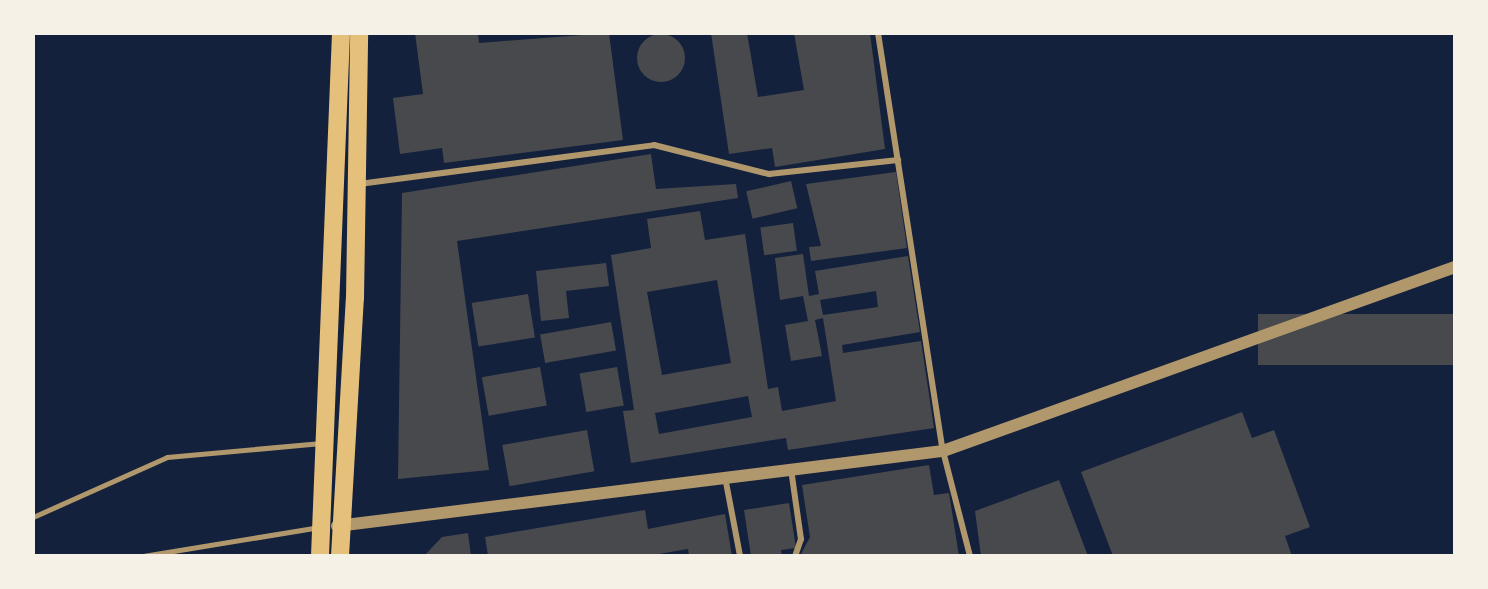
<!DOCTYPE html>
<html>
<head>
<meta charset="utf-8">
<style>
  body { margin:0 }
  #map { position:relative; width:1488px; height:589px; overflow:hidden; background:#14213d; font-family:"IBM Plex Sans",sans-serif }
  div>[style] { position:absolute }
  .building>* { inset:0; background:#48494c; transform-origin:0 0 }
  .round { border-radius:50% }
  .service>* { height:5px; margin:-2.5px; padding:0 2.5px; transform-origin:2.5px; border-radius:2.5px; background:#b1986c }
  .pedestrian>* { height:6px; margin:-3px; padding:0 3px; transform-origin:3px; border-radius:3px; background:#b1986c }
  .tertiary>* { height:12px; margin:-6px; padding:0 6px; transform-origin:6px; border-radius:6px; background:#b1986c }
  .primary>* { height:18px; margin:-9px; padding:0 9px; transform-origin:9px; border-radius:9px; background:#e5c07b }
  span { translate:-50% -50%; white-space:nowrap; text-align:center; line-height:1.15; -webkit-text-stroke:5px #f6f1e7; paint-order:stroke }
  .frame { position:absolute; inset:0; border:35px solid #f6f1e7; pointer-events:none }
</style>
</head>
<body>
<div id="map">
  <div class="building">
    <i style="clip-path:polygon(415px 33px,478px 33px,479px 43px,609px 33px,623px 140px,444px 163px,442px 148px,400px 154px,393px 98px,423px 94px)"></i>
    <i style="clip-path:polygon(711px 33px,747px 33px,758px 97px,804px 90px,794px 33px,870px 33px,885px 149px,775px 167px,772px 148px,729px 154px)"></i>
    <i class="round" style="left:637px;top:34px;width:48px;height:48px"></i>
    <i style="clip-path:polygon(651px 154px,656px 189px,736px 184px,738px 198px,457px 241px,489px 470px,398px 479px,402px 193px)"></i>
    <i style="clip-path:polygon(896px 172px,907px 248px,811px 261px,809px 247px,821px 246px,806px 184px)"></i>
    <i style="left:791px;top:181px;width:28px;height:46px;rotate:77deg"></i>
    <i style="clip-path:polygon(evenodd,700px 211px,705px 240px,745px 234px,768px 389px,778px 387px,782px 411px,836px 401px,823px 318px,815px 320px,822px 356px,791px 361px,785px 325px,808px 321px,803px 296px,780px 300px,775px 258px,803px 254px,809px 296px,819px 294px,815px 271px,908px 256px,920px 332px,842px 345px,843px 353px,921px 341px,934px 428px,788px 450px,786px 438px,631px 463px,623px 411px,634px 410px,611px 255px,651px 248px,647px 219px,700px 211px,717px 280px,731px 363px,662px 375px,647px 292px,717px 280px,700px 211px,876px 291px,878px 307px,823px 315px,820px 300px,876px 291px,700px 211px,748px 396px,752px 417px,659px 434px,655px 413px,748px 396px)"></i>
    <i style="left:793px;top:223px;width:28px;height:33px;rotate:82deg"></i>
    <i style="clip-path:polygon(606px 263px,609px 286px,566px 291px,569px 318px,541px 321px,536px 271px)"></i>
    <i style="left:528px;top:294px;width:44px;height:57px;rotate:81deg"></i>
    <i style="left:1455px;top:314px;width:51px;height:197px;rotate:90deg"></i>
    <i style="left:611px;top:322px;width:29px;height:72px;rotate:80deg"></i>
    <i style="left:540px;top:367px;width:39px;height:59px;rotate:80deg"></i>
    <i style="left:617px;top:367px;width:39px;height:38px;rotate:80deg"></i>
    <i style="clip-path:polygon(1242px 412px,1252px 438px,1274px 430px,1310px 527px,1285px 536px,1292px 556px,1113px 556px,1081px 472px)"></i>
    <i style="left:587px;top:430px;width:42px;height:86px;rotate:80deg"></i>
    <i style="clip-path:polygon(929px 465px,934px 495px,949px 493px,959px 556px,800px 556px,810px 537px,802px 485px)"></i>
    <i style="clip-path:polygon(1059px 480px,1088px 556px,981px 556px,975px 511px)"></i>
    <i style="clip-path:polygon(789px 503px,796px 548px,781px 550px,782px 556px,751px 556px,744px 510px)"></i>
    <i style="clip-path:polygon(645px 510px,648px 529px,725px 514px,732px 556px,689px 556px,688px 549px,647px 556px,488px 556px,485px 537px)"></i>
    <i style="clip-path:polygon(468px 533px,471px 556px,424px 556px,442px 537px)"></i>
  </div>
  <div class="service">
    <i style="left:33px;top:517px;width:147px;rotate:-24.1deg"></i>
    <i style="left:167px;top:457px;width:155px;rotate:-5.2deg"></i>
    <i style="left:143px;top:556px;width:179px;rotate:-9.3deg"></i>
  </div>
  <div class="pedestrian">
    <i style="left:878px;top:33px;width:423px;rotate:81.2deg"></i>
    <i style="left:943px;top:451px;width:108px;rotate:75.6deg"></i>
    <i style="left:359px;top:184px;width:298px;rotate:-7.5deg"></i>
    <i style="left:654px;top:145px;width:119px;rotate:14.2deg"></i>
    <i style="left:769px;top:174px;width:130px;rotate:-6.2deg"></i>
    <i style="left:791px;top:469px;width:71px;rotate:81.9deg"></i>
    <i style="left:801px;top:539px;width:18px;rotate:109deg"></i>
    <i style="left:725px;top:477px;width:80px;rotate:79.2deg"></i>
  </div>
  <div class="tertiary">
    <i style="left:337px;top:526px;width:611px;rotate:-7.06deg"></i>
    <i style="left:943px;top:451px;width:544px;rotate:-19.77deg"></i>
  </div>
  <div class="primary">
    <i style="left:320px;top:556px;width:523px;rotate:-87.7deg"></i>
    <i style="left:340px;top:556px;width:258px;rotate:-86.7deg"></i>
    <i style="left:355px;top:298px;width:265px;rotate:-89.1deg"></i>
  </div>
  <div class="frame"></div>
</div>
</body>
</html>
